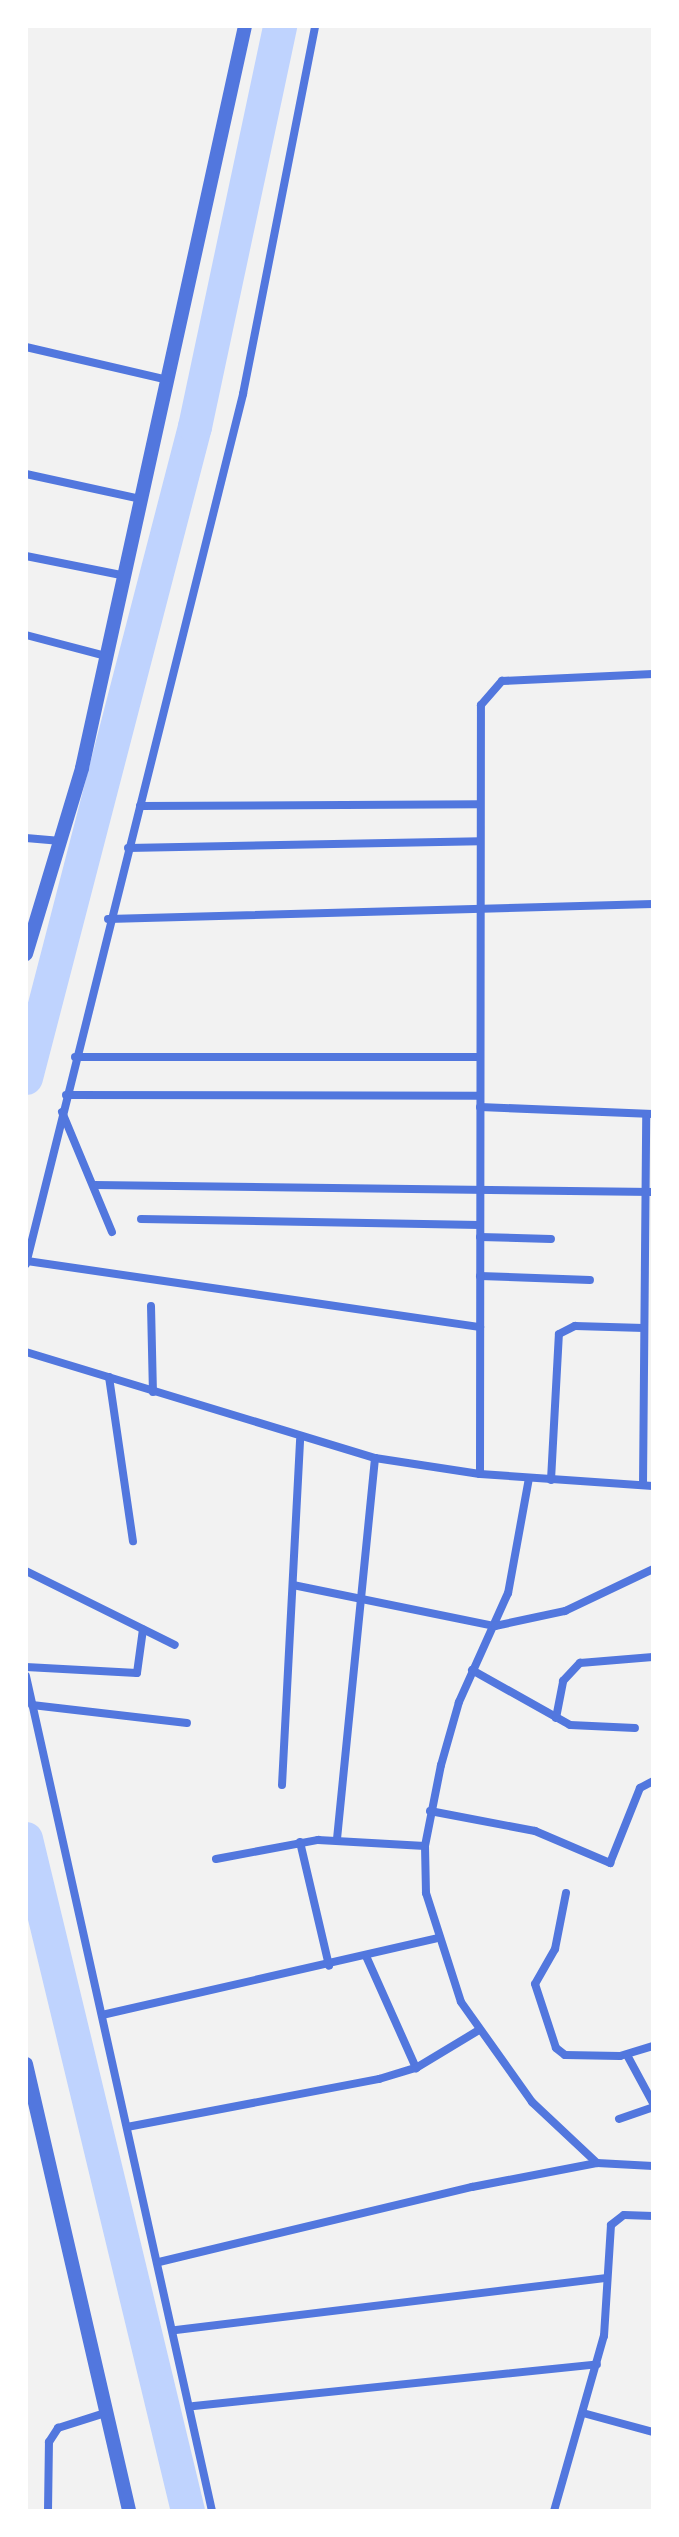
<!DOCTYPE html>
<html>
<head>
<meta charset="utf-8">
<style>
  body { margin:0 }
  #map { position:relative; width:679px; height:2537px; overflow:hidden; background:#f2f2f2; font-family:Mulish,sans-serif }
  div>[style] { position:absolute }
  .river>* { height:34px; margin:-17px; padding:0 17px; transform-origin:17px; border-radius:17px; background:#bfd3fe }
  .minor>* { height:8px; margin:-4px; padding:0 4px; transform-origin:4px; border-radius:4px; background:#5277de }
  .tertiary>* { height:14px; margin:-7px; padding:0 7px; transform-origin:7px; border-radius:7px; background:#5277de }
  span { translate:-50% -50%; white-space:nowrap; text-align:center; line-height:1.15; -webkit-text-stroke:7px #fff; paint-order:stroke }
  .frame { position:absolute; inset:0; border:28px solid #fff; pointer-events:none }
</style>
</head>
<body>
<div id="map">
  <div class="river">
    <i style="left:26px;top:1078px;width:673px;rotate:-75.45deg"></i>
    <i style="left:195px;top:427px;width:410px;rotate:-78deg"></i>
    <i style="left:26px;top:1839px;width:691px;rotate:76.45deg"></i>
  </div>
  <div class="minor">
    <i style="left:26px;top:347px;width:142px;rotate:13.1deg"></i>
    <i style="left:26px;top:474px;width:118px;rotate:12.3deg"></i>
    <i style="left:26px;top:556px;width:102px;rotate:11.3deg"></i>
    <i style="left:26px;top:635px;width:83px;rotate:14.7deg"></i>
    <i style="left:140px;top:806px;width:340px;rotate:-0.3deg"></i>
    <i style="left:26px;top:838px;width:35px;rotate:5deg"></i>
    <i style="left:128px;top:848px;width:352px;rotate:-1.1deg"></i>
    <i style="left:108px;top:919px;width:545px;rotate:-1.58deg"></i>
    <i style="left:75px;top:1057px;width:405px"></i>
    <i style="left:66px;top:1095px;width:414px;rotate:0.1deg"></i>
    <i style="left:480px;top:1107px;width:173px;rotate:2.3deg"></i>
    <i style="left:62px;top:1112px;width:130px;rotate:67.4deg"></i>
    <i style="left:94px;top:1185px;width:559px;rotate:0.72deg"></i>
    <i style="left:141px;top:1219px;width:339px;rotate:1deg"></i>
    <i style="left:480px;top:1237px;width:71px;rotate:1.6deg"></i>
    <i style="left:27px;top:1261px;width:458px;rotate:8.3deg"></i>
    <i style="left:26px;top:1264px;width:897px;rotate:-75.99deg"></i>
    <i style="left:243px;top:394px;width:375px;rotate:-78.9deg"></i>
    <i style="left:480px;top:1276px;width:110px;rotate:2.1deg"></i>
    <i style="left:151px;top:1306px;width:86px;rotate:88.7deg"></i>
    <i style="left:26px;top:1352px;width:365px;rotate:16.9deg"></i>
    <i style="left:375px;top:1458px;width:106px;rotate:8.7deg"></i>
    <i style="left:480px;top:1474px;width:173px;rotate:4deg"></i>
    <i style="left:109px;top:1377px;width:166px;rotate:81.7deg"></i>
    <i style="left:480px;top:1474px;width:769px;rotate:-89.93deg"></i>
    <i style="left:481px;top:705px;width:32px;rotate:-49deg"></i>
    <i style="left:502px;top:681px;width:151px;rotate:-2.7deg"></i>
    <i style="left:529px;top:1478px;width:117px;rotate:100.3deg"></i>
    <i style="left:508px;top:1593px;width:120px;rotate:114.2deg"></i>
    <i style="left:459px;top:1702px;width:66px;rotate:105.9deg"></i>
    <i style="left:441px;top:1765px;width:83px;rotate:101.2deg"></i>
    <i style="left:425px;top:1846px;width:47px;rotate:88.8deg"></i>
    <i style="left:426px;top:1893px;width:114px;rotate:72.2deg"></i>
    <i style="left:461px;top:2002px;width:123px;rotate:54.6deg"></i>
    <i style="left:532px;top:2102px;width:89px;rotate:43.2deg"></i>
    <i style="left:551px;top:1480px;width:146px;rotate:-86.9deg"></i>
    <i style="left:559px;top:1334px;width:18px;rotate:-27deg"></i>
    <i style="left:575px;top:1326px;width:69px;rotate:1.7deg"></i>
    <i style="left:643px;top:1485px;width:371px;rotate:-89.5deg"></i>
    <i style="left:26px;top:1571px;width:166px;rotate:26.4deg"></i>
    <i style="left:293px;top:1585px;width:206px;rotate:11.5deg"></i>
    <i style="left:495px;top:1626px;width:72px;rotate:-12.1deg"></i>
    <i style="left:565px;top:1611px;width:98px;rotate:-25.5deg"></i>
    <i style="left:26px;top:1667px;width:111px;rotate:3.1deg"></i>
    <i style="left:137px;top:1673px;width:44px;rotate:-82.2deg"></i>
    <i style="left:472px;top:1670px;width:112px;rotate:29.3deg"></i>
    <i style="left:570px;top:1725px;width:65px;rotate:2.6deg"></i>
    <i style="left:26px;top:1676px;width:855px;rotate:77.44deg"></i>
    <i style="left:32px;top:1705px;width:156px;rotate:6.6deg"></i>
    <i style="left:556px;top:1718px;width:38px;rotate:-79deg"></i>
    <i style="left:563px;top:1681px;width:25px;rotate:-47deg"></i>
    <i style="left:580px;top:1663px;width:73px;rotate:-4.7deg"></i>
    <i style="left:282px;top:1785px;width:346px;rotate:-87deg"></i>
    <i style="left:430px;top:1811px;width:107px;rotate:10.8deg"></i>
    <i style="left:535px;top:1831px;width:82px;rotate:23.1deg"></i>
    <i style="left:610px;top:1863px;width:81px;rotate:-68.2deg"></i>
    <i style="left:640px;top:1788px;width:15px;rotate:-28deg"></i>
    <i style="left:337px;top:1839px;width:383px;rotate:-84.3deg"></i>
    <i style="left:300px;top:1842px;width:127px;rotate:76.8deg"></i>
    <i style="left:216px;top:1859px;width:104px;rotate:-10.6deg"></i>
    <i style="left:318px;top:1840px;width:107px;rotate:3.2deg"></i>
    <i style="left:566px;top:1893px;width:57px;rotate:101.1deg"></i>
    <i style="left:555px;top:1949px;width:40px;rotate:119.7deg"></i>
    <i style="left:535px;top:1984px;width:67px;rotate:71.8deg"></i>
    <i style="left:556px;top:2048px;width:11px;rotate:38deg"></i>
    <i style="left:565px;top:2055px;width:55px;rotate:1deg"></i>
    <i style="left:620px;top:2056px;width:34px;rotate:-17deg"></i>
    <i style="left:366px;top:1956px;width:123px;rotate:65.9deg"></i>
    <i style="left:102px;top:2015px;width:342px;rotate:-12.9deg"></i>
    <i style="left:627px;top:2055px;width:55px;rotate:61.6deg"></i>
    <i style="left:619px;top:2119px;width:36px;rotate:-19deg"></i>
    <i style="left:127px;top:2127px;width:257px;rotate:-10.8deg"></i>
    <i style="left:379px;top:2079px;width:39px;rotate:-17deg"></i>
    <i style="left:416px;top:2068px;width:74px;rotate:-31.1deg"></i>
    <i style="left:159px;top:2262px;width:322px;rotate:-13.5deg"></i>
    <i style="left:472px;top:2187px;width:127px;rotate:-10.9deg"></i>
    <i style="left:597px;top:2163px;width:56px;rotate:3.1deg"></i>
    <i style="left:176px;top:2330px;width:434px;rotate:-6.9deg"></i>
    <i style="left:194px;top:2406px;width:405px;rotate:-5.9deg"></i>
    <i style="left:583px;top:2413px;width:73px;rotate:15.2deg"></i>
    <i style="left:48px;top:2511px;width:69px;rotate:-89.2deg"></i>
    <i style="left:49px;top:2442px;width:17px;rotate:-57deg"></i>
    <i style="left:58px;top:2428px;width:49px;rotate:-17.7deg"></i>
    <i style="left:554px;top:2511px;width:182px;rotate:-74.1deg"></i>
    <i style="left:604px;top:2336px;width:111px;rotate:-86.4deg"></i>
    <i style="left:611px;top:2225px;width:16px;rotate:-38deg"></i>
    <i style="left:624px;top:2215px;width:29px;rotate:2deg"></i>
  </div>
  <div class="tertiary">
    <i style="left:26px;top:954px;width:194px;rotate:-73.2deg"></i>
    <i style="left:82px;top:768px;width:760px;rotate:-77.61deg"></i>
    <i style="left:26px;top:2064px;width:459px;rotate:77deg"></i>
  </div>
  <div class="frame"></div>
</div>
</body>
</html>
